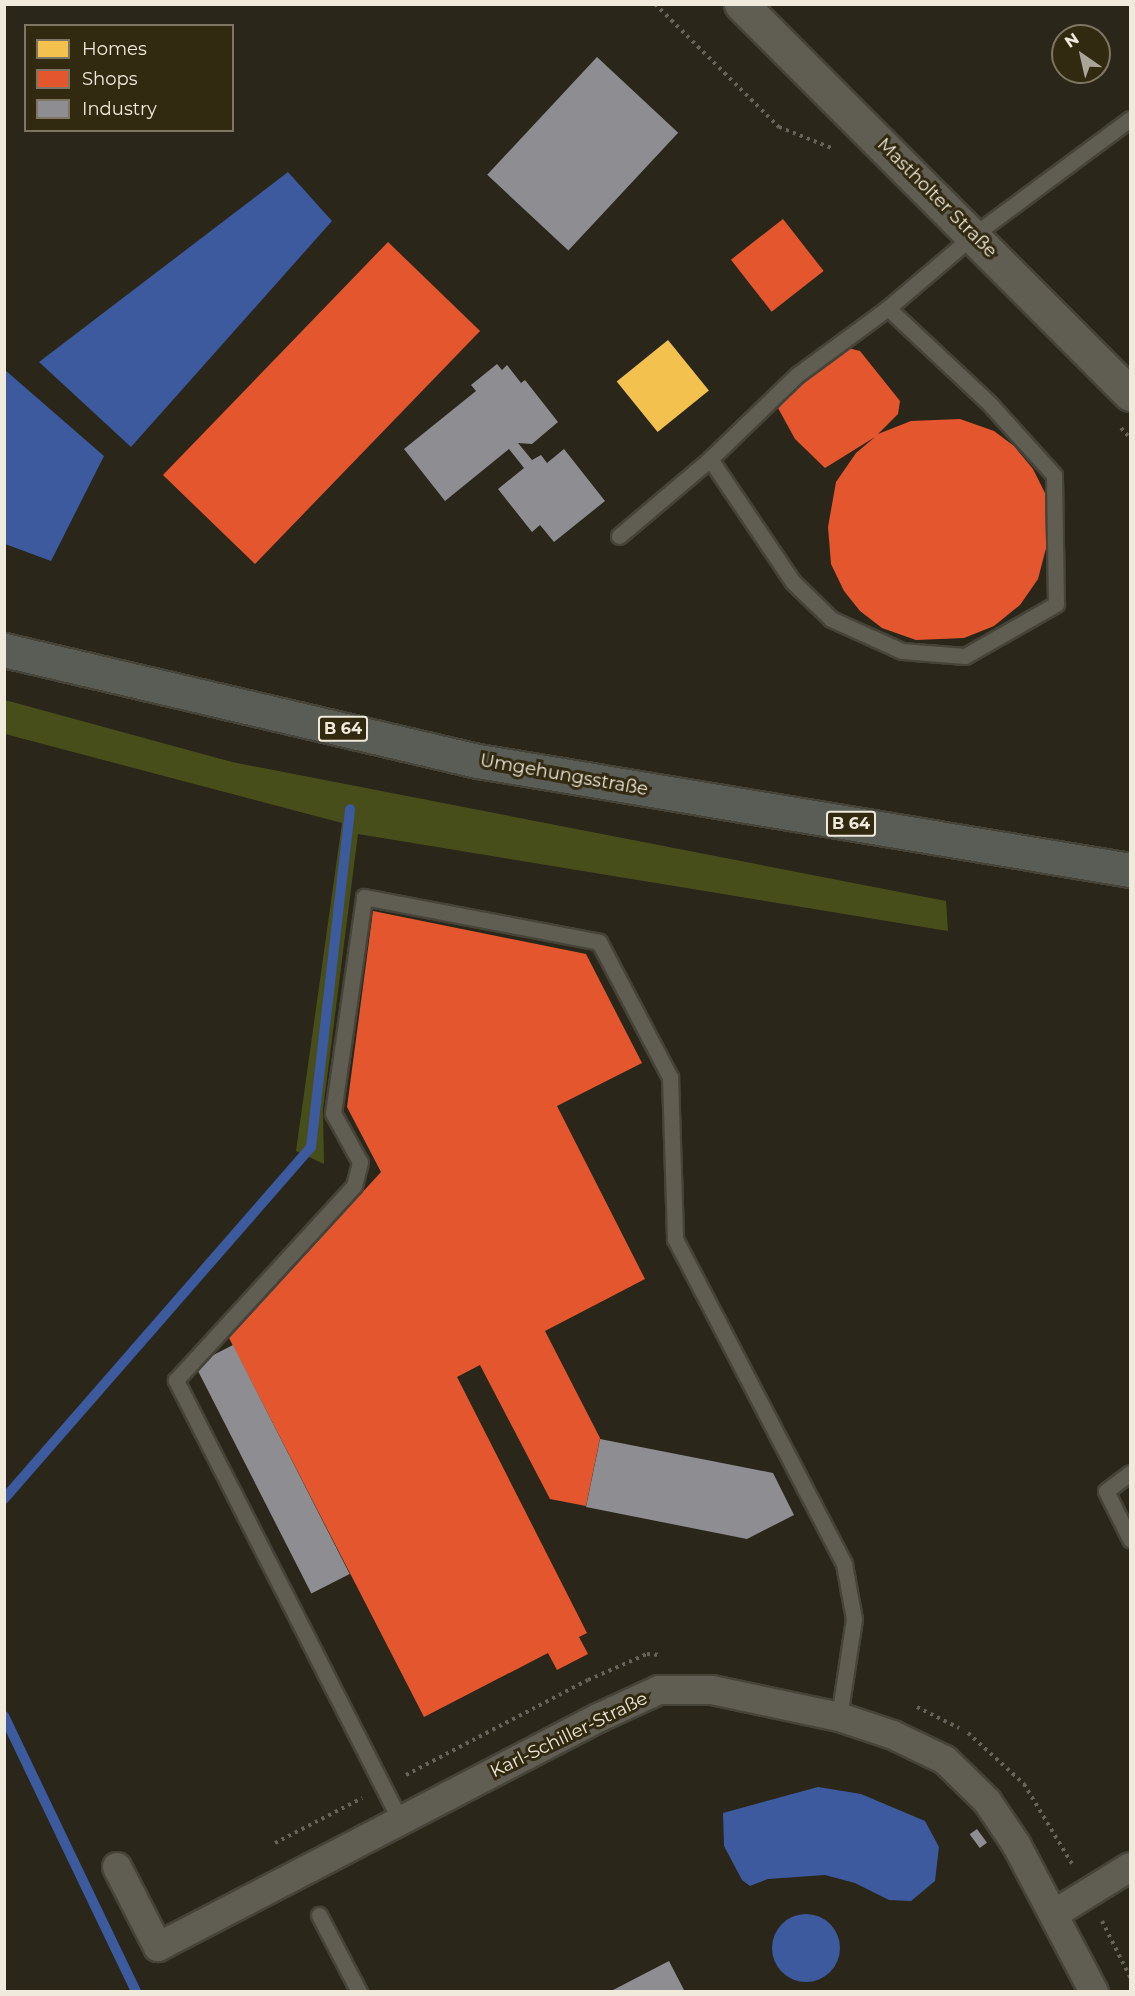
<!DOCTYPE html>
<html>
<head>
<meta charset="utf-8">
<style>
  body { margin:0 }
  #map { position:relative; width:1135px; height:1996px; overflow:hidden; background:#2a2619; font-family:Montserrat,sans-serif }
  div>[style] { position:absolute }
  .green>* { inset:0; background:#484e1a }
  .water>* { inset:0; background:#3c5a9d }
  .round { border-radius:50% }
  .homes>* { inset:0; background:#f2c14e; transform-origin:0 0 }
  .shops>* { inset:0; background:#e4572e; transform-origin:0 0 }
  .industry>* { inset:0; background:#8d8d92; transform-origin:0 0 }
  .stream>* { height:10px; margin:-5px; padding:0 5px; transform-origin:5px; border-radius:5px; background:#3c5a9d }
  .path>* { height:4px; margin-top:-2px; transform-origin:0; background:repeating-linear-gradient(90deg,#66635a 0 3px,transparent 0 7.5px) }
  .roads { filter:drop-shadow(2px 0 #464339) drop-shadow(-2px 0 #464339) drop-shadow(0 2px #464339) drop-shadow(0 -2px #464339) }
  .lane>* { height:15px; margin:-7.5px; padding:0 7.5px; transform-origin:7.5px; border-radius:7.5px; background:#605d53 }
  .street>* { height:28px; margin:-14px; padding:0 14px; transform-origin:14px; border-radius:14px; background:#605d53 }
  .secondary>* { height:33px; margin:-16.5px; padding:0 16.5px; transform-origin:16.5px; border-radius:16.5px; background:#605d53 }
  .primary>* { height:33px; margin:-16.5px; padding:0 16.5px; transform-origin:16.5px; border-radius:16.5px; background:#5a5d55 }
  span { translate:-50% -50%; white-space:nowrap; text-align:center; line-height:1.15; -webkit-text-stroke:6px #322911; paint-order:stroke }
  .shield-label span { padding:2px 4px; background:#322911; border:2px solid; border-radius:4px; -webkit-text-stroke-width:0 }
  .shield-label { font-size:16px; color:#efeadb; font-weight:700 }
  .street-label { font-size:18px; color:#efeadb }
  .frame { position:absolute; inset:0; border:6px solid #efeadb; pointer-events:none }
  .legend { position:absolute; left:24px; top:24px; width:210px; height:108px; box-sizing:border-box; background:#322911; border:2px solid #7e7662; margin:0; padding:8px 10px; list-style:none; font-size:18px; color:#efeadb }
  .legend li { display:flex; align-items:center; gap:12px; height:30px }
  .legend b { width:30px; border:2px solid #7e7662 }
  .north { position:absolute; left:1051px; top:24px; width:60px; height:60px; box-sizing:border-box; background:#322911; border:2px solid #7e7662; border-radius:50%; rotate:326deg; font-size:16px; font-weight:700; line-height:24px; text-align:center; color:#efeadb }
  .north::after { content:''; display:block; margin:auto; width:21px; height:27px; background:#aaa597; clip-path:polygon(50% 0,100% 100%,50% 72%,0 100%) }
</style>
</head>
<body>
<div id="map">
  <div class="green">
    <i style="clip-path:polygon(5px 700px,232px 762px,946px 901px,948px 931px,358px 834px,323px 1110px,324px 1164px,296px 1151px,342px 823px,5px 734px)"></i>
  </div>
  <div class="water">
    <i style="clip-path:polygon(288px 172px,332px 221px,131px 447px,39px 362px)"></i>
    <i style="clip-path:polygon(5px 370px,104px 456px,51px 561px,5px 544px)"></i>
    <i style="clip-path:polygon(818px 1787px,861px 1794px,925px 1821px,939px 1847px,935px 1881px,911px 1901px,889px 1900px,855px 1883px,825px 1875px,768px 1879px,750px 1886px,742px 1880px,724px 1846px,723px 1813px)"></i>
    <i class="round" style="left:772px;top:1914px;width:68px;height:68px"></i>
  </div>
  <div class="homes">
    <i style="left:668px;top:340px;width:65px;height:66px;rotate:51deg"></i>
  </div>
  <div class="shops">
    <i style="left:783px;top:219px;width:66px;height:66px;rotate:52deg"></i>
    <i style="left:388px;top:242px;width:128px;height:324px;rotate:44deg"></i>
    <i style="clip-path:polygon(848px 348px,860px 351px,900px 401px,898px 414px,878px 434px,911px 421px,960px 419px,994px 431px,1014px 446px,1033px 469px,1045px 493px,1050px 533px,1038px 579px,1020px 605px,994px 626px,964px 638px,916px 640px,882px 628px,860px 611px,844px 591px,831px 564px,828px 527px,836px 482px,856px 453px,875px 437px,825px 468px,795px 439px,778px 408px,797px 385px)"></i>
    <i style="clip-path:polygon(373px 911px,586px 954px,642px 1063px,557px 1106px,645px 1279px,545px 1331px,600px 1438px,586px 1506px,550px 1499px,480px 1365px,457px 1377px,587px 1633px,579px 1637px,588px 1654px,557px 1670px,548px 1653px,424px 1717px,229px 1338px,381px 1172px,347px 1107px)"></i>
  </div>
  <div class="industry">
    <i style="left:597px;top:57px;width:111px;height:161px;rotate:43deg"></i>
    <i style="clip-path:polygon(497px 364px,502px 370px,507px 365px,521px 383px,525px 380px,558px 422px,532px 444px,518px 443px,532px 460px,541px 455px,547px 463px,564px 449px,605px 501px,554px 542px,540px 525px,532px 532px,498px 489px,524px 468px,509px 449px,445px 501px,404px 449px,476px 391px,471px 385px)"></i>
    <i style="left:233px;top:1345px;width:257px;height:43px;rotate:63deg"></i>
    <i style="clip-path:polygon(600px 1439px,773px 1473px,794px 1515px,747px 1539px,586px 1507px)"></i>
    <i style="left:977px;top:1829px;width:17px;height:9px;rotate:54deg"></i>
    <i style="clip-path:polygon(669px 1961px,685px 1992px,608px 1992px,615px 1989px)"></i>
  </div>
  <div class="stream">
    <i style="left:4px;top:1499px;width:467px;rotate:-48.9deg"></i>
    <i style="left:311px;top:1147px;width:340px;rotate:-83.4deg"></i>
    <i style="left:4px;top:1716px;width:306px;rotate:64.4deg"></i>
  </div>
  <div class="path">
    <i style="left:655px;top:4px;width:175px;rotate:44.8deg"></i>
    <i style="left:779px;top:127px;width:59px;rotate:21.8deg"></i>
    <i style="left:1121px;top:428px;width:13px;rotate:48deg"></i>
    <i style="left:917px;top:1707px;width:47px;rotate:26.6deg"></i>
    <i style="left:968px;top:1733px;width:76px;rotate:42.3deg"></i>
    <i style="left:1024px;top:1784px;width:93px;rotate:59deg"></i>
    <i style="left:406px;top:1775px;width:205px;rotate:-27.6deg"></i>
    <i style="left:588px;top:1680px;width:64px;rotate:-23.8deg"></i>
    <i style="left:647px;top:1654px;width:14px;rotate:4deg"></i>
    <i style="left:275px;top:1843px;width:98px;rotate:-27.3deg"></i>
    <i style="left:1102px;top:1921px;width:63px;rotate:63.4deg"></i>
  </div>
  <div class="roads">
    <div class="lane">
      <i style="left:710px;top:459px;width:148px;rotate:56deg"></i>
      <i style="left:793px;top:582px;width:53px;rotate:44.2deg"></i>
      <i style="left:831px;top:619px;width:78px;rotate:24.3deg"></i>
      <i style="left:902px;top:651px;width:63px;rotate:4.5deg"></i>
      <i style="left:965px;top:656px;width:105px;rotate:-29.7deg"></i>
      <i style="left:1056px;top:604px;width:129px;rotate:-90.9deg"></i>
      <i style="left:1054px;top:475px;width:97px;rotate:-132.1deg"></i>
      <i style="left:989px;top:403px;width:139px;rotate:-136.8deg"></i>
      <i style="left:619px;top:536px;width:119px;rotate:-40.2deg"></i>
      <i style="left:710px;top:459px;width:121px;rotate:-44deg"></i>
      <i style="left:797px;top:375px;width:113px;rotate:-36.4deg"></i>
      <i style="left:888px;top:308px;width:114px;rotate:-40.4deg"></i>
      <i style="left:975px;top:234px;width:193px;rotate:-36.6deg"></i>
      <i style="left:1130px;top:1473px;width:30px;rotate:143deg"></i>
      <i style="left:1106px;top:1491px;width:54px;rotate:63.4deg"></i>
      <i style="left:400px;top:1820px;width:494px;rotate:-117deg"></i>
      <i style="left:176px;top:1380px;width:263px;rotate:-47.5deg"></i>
      <i style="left:354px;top:1186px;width:25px;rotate:-76deg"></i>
      <i style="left:360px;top:1162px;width:56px;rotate:-118.9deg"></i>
      <i style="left:333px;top:1113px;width:218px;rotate:-81.8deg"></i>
      <i style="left:364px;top:897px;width:239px;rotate:10.8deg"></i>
      <i style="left:599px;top:942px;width:153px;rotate:62.3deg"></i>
      <i style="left:670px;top:1077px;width:162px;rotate:88.2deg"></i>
      <i style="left:675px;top:1239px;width:366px;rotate:62.5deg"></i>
      <i style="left:844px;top:1564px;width:56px;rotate:79.7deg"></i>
      <i style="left:854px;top:1619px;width:99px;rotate:98.7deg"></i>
      <i style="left:319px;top:1915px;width:87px;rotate:62.5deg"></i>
    </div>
    <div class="street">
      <i style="left:117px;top:1867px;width:90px;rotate:62.9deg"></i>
      <i style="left:158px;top:1947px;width:496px;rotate:-27.5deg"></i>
      <i style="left:598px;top:1718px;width:67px;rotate:-24.7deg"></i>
      <i style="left:659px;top:1690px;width:53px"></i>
      <i style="left:712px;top:1690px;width:130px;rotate:12deg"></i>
      <i style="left:839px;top:1717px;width:57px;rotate:18.4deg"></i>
      <i style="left:893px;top:1735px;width:58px;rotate:25.7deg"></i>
      <i style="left:945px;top:1760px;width:59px;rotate:44.3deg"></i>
      <i style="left:987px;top:1801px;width:52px;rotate:56deg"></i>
      <i style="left:1016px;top:1844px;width:167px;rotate:62.2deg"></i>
      <i style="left:1054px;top:1914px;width:89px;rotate:-31.7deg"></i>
    </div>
    <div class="secondary">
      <i style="left:741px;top:4px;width:551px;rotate:45.07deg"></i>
    </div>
    <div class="primary">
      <i style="left:4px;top:650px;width:487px;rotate:13.2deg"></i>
      <i style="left:478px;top:761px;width:661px;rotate:9.49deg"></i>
    </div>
  </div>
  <div class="shield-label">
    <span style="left:343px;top:729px">B 64</span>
    <span style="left:851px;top:824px">B 64</span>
  </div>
  <div class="street-label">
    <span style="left:937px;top:198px;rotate:45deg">Mastholter Straße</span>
    <span style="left:564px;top:775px;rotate:10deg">Umgehungsstraße</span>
    <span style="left:569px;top:1735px;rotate:-26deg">Karl-Schiller-Straße</span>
  </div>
  <div class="frame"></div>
  <ul class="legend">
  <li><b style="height:16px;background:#f2c14e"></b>Homes</li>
  <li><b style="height:16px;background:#e4572e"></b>Shops</li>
  <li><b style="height:16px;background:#8d8d92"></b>Industry</li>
  </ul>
  <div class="north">N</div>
</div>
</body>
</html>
